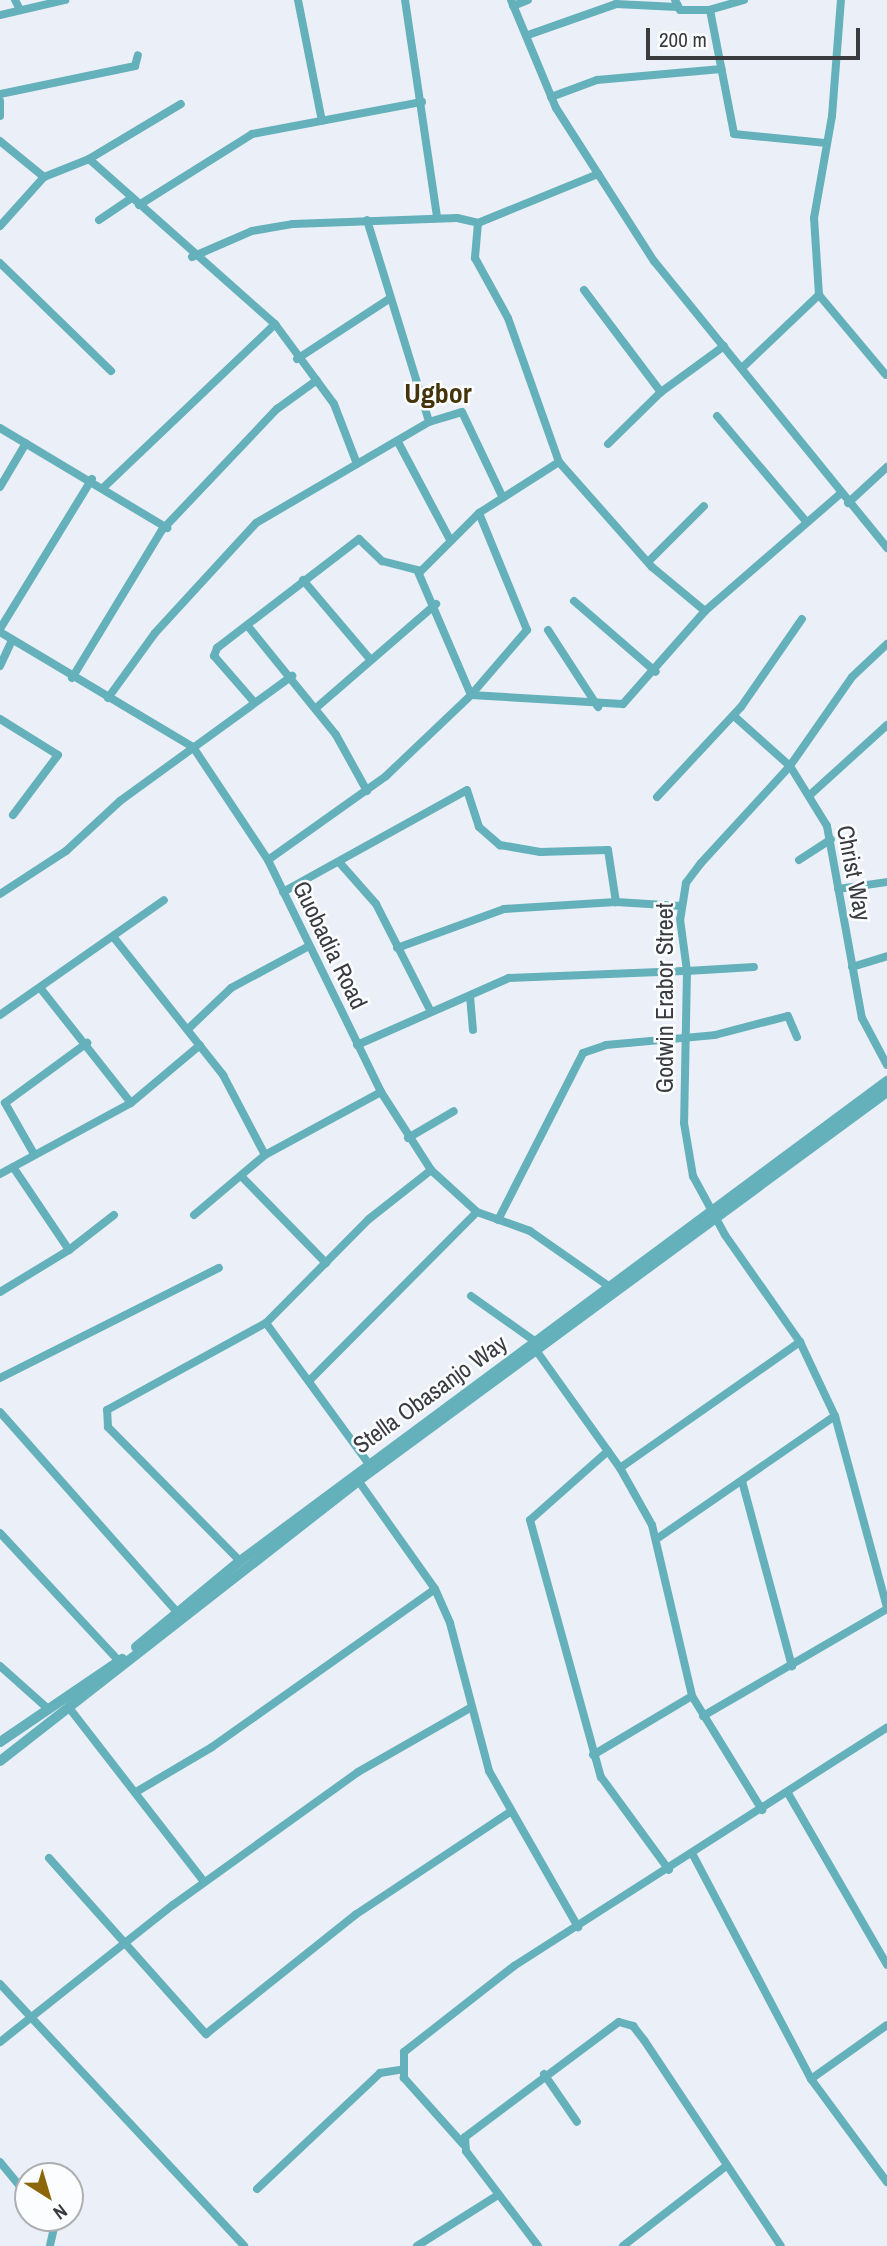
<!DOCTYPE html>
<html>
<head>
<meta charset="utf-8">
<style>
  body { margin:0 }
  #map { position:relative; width:887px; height:2246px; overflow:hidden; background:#ebf0f8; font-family:"Archivo Narrow",sans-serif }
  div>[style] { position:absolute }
  .minor>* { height:8px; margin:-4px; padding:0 4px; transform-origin:4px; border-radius:4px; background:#65b1bb }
  .tertiary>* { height:10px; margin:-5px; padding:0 5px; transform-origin:5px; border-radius:5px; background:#65b1bb }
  span { translate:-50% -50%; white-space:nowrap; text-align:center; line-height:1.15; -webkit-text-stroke:5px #fcfdfe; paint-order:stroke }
  .street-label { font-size:24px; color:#393b3e }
  .quarter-label { font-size:28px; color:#45330b; font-weight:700 }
  .north { position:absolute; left:14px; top:2162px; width:70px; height:70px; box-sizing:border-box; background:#fcfdfe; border:2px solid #aeafb1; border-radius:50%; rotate:143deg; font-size:19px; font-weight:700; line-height:28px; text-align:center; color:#393b3e }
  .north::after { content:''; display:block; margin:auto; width:24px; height:32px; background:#8c6709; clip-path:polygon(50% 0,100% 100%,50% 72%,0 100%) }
  .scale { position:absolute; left:646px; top:28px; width:214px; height:32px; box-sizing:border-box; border:4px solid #393b3e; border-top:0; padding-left:9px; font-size:21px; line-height:24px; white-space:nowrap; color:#393b3e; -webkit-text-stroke:5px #fcfdfe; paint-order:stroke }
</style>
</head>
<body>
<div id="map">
  <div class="minor">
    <i style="left:15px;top:0;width:11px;rotate:63deg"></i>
    <i style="left:298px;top:0;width:123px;rotate:78.8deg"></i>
    <i style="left:405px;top:0;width:220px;rotate:81.6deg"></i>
    <i style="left:511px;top:0;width:117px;rotate:67.4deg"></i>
    <i style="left:556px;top:108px;width:182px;rotate:57.4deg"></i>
    <i style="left:654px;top:261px;width:370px;rotate:50.9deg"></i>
    <i style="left:675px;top:0;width:11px;rotate:63deg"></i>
    <i style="left:680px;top:10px;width:30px"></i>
    <i style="left:744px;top:0;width:35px;rotate:164deg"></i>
    <i style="left:710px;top:10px;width:126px;rotate:79deg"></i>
    <i style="left:734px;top:134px;width:91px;rotate:5.6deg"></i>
    <i style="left:513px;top:6px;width:16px;rotate:-22deg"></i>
    <i style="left:0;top:15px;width:67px;rotate:-13deg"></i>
    <i style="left:528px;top:35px;width:93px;rotate:-19.4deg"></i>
    <i style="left:616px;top:4px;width:61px;rotate:2.8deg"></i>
    <i style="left:0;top:94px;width:138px;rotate:-11.7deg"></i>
    <i style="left:135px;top:66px;width:11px;rotate:-75deg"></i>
    <i style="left:551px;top:97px;width:49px;rotate:-20.3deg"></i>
    <i style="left:597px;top:80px;width:125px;rotate:-5deg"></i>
    <i style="left:0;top:101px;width:15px;rotate:90deg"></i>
    <i style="left:0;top:141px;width:57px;rotate:39.3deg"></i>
    <i style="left:89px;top:159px;width:249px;rotate:41.6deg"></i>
    <i style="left:275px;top:324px;width:99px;rotate:53.6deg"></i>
    <i style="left:334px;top:404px;width:64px;rotate:69deg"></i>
    <i style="left:139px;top:205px;width:133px;rotate:-32.1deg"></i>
    <i style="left:252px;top:134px;width:173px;rotate:-10.7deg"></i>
    <i style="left:99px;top:220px;width:40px;rotate:-34deg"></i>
    <i style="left:367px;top:220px;width:211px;rotate:72.9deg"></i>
    <i style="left:478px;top:223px;width:35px;rotate:95deg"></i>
    <i style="left:475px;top:258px;width:68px;rotate:61.2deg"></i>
    <i style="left:508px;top:318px;width:153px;rotate:70.5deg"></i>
    <i style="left:559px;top:462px;width:140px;rotate:48.5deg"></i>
    <i style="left:652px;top:567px;width:69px;rotate:39.7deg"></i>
    <i style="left:0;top:226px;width:66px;rotate:-48.1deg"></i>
    <i style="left:44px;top:177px;width:48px;rotate:-21.8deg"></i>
    <i style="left:89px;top:159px;width:107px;rotate:-30.9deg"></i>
    <i style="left:192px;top:257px;width:65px;rotate:-23.4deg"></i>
    <i style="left:252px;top:231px;width:42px;rotate:-9.7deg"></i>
    <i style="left:293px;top:224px;width:164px;rotate:-2.1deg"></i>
    <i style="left:457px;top:218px;width:22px;rotate:13deg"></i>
    <i style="left:478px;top:223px;width:130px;rotate:-22.2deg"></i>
    <i style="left:0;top:263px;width:155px;rotate:44.2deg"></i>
    <i style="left:584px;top:290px;width:128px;rotate:53deg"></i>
    <i style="left:819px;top:295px;width:104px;rotate:50.1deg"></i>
    <i style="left:297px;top:359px;width:110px;rotate:-33.1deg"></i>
    <i style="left:743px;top:367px;width:105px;rotate:-43.5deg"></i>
    <i style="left:819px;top:295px;width:77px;rotate:-93.7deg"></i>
    <i style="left:814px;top:218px;width:104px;rotate:-80deg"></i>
    <i style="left:832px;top:116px;width:116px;rotate:-85.6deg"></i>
    <i style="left:717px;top:416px;width:136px;rotate:49.8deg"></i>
    <i style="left:0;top:428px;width:195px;rotate:30.9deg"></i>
    <i style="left:398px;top:442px;width:109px;rotate:62deg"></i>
    <i style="left:608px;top:444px;width:74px;rotate:-44.5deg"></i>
    <i style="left:661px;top:392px;width:78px;rotate:-36.1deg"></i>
    <i style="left:0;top:487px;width:51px;rotate:-59.4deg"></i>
    <i style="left:104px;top:487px;width:236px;rotate:-43.6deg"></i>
    <i style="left:848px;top:503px;width:53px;rotate:-42.7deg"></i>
    <i style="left:648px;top:562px;width:79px;rotate:-45deg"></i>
    <i style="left:303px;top:580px;width:104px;rotate:49.7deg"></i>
    <i style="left:574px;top:601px;width:108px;rotate:40.9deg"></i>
    <i style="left:247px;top:625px;width:141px;rotate:51deg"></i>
    <i style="left:336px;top:735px;width:64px;rotate:61deg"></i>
    <i style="left:0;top:629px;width:176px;rotate:-58.5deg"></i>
    <i style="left:548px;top:630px;width:92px;rotate:57deg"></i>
    <i style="left:0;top:632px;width:225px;rotate:30.8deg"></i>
    <i style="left:193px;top:747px;width:136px;rotate:56.4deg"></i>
    <i style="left:268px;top:860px;width:258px;rotate:64deg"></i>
    <i style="left:381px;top:1092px;width:93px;rotate:57.3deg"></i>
    <i style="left:431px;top:1170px;width:62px;rotate:42.4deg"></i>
    <i style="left:477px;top:1212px;width:56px;rotate:19.7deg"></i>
    <i style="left:530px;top:1231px;width:98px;rotate:35deg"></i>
    <i style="left:887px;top:644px;width:48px;rotate:136.7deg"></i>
    <i style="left:852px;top:677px;width:108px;rotate:124.9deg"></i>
    <i style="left:790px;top:766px;width:132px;rotate:132.5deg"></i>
    <i style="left:701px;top:863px;width:25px;rotate:127deg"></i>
    <i style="left:686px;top:883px;width:36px;rotate:99deg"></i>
    <i style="left:680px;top:919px;width:52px;rotate:82.3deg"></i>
    <i style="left:687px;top:971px;width:152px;rotate:91.1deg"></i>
    <i style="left:684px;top:1123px;width:54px;rotate:80.4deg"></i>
    <i style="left:693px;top:1176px;width:67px;rotate:61.5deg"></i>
    <i style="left:725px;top:1235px;width:131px;rotate:55deg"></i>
    <i style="left:800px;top:1342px;width:82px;rotate:64.7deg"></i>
    <i style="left:835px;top:1416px;width:199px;rotate:74.8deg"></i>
    <i style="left:0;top:666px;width:29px;rotate:-65deg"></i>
    <i style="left:72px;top:678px;width:173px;rotate:-58.7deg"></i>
    <i style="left:162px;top:530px;width:167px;rotate:-46.5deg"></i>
    <i style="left:277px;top:409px;width:49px;rotate:-35.9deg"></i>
    <i style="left:471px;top:695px;width:152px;rotate:3.4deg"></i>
    <i style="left:623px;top:704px;width:124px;rotate:-48.6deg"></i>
    <i style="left:705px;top:611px;width:179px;rotate:-40.9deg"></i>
    <i style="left:471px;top:695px;width:86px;rotate:-49.3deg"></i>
    <i style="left:527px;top:630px;width:126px;rotate:-112.3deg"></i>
    <i style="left:108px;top:698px;width:80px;rotate:-54.1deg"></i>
    <i style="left:155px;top:633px;width:149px;rotate:-47.4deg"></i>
    <i style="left:256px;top:523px;width:200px;rotate:-30.3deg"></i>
    <i style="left:429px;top:422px;width:34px;rotate:-17deg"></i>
    <i style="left:462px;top:412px;width:93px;rotate:64.5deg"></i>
    <i style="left:254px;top:702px;width:61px;rotate:-131deg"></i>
    <i style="left:214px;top:656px;width:9px;rotate:-69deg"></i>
    <i style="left:217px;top:648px;width:179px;rotate:-37.5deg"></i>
    <i style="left:359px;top:539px;width:32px;rotate:44deg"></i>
    <i style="left:382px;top:561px;width:40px;rotate:14.4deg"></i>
    <i style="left:421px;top:571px;width:82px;rotate:-45deg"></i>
    <i style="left:479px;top:513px;width:95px;rotate:-32.5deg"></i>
    <i style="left:316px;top:708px;width:159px;rotate:-40.9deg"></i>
    <i style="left:734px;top:716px;width:75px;rotate:41.8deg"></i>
    <i style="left:790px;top:766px;width:70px;rotate:58.3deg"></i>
    <i style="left:827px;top:826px;width:195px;rotate:79.7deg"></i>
    <i style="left:862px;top:1018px;width:53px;rotate:62deg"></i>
    <i style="left:0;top:719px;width:68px;rotate:31.8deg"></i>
    <i style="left:58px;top:755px;width:75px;rotate:126.9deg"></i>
    <i style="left:811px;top:794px;width:103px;rotate:-42.2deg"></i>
    <i style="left:657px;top:797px;width:123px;rotate:-47deg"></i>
    <i style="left:741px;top:707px;width:107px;rotate:-55.3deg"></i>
    <i style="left:268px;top:860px;width:145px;rotate:-35.4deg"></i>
    <i style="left:386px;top:776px;width:117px;rotate:-43.6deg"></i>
    <i style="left:471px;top:695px;width:134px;rotate:-113.3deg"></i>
    <i style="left:799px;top:860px;width:38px;rotate:-33deg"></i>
    <i style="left:339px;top:862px;width:56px;rotate:48.6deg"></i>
    <i style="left:376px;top:904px;width:119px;rotate:63deg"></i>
    <i style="left:838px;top:889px;width:49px;rotate:-8.1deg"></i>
    <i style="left:283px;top:892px;width:210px;rotate:-29deg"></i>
    <i style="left:467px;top:790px;width:39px;rotate:72deg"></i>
    <i style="left:479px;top:827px;width:28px;rotate:41deg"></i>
    <i style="left:500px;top:845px;width:41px;rotate:9.9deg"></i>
    <i style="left:540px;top:852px;width:68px;rotate:-1.7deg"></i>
    <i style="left:608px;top:850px;width:53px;rotate:81.3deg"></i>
    <i style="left:0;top:894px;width:79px;rotate:-33.1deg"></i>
    <i style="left:66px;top:851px;width:74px;rotate:-42.8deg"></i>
    <i style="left:120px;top:801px;width:213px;rotate:-36deg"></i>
    <i style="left:115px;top:939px;width:174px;rotate:51.5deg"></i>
    <i style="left:223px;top:1075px;width:90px;rotate:62.3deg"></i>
    <i style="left:397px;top:948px;width:114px;rotate:-20deg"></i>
    <i style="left:504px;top:909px;width:112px;rotate:-3.6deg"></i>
    <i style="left:616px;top:902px;width:65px;rotate:3.5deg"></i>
    <i style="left:852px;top:967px;width:37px;rotate:-17deg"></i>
    <i style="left:687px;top:971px;width:67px;rotate:-3.4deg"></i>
    <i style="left:41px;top:989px;width:145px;rotate:51.7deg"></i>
    <i style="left:470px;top:996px;width:34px;rotate:85deg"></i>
    <i style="left:0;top:1015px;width:200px;rotate:-35deg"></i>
    <i style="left:188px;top:1029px;width:59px;rotate:-43.6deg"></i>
    <i style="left:231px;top:988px;width:86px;rotate:-28.3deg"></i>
    <i style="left:357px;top:1045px;width:166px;rotate:-23.8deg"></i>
    <i style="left:509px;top:978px;width:175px;rotate:-2.3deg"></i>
    <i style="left:408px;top:1138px;width:53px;rotate:-30.4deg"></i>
    <i style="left:34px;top:1154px;width:59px;rotate:-119.6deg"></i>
    <i style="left:5px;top:1103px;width:102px;rotate:-36.2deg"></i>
    <i style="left:0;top:1174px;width:149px;rotate:-28.5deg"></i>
    <i style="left:131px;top:1103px;width:90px;rotate:-40deg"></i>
    <i style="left:243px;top:1178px;width:119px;rotate:45.7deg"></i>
    <i style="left:194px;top:1215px;width:93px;rotate:-40.2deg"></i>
    <i style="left:265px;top:1155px;width:132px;rotate:-28.5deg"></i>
    <i style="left:498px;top:1220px;width:187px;rotate:-63deg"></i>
    <i style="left:583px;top:1053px;width:24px;rotate:-19deg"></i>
    <i style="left:606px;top:1045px;width:109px;rotate:-5.2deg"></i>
    <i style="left:715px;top:1035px;width:75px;rotate:-14.6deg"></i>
    <i style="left:788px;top:1016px;width:23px;rotate:67deg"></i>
    <i style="left:69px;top:1250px;width:57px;rotate:-37.9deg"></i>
    <i style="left:0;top:1292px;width:81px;rotate:-31.3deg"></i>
    <i style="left:69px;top:1250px;width:100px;rotate:-124deg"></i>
    <i style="left:471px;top:1296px;width:80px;rotate:35.3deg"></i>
    <i style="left:266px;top:1323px;width:146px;rotate:-45.3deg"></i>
    <i style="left:369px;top:1219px;width:79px;rotate:-38.3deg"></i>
    <i style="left:533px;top:1346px;width:150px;rotate:54.5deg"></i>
    <i style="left:620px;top:1468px;width:65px;rotate:60.7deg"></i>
    <i style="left:652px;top:1525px;width:176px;rotate:76.8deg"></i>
    <i style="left:692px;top:1696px;width:134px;rotate:58.4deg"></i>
    <i style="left:0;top:1378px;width:245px;rotate:-26.7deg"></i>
    <i style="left:311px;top:1379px;width:235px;rotate:-45.2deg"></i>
    <i style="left:0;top:1412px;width:268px;rotate:48.5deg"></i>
    <i style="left:608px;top:1451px;width:104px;rotate:138.5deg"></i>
    <i style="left:530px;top:1520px;width:267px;rotate:74.6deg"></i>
    <i style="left:601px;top:1777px;width:115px;rotate:53.8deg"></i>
    <i style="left:620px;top:1468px;width:220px;rotate:-35deg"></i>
    <i style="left:355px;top:1476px;width:138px;rotate:54.7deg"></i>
    <i style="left:435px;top:1589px;width:37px;rotate:66deg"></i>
    <i style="left:450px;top:1623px;width:153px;rotate:75.2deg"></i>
    <i style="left:489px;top:1771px;width:180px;rotate:60.3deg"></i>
    <i style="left:742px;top:1481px;width:192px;rotate:74.9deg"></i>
    <i style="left:0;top:1533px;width:175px;rotate:47.1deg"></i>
    <i style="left:658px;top:1538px;width:215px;rotate:-34.6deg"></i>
    <i style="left:240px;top:1561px;width:188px;rotate:-134.6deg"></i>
    <i style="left:108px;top:1427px;width:17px;rotate:-93deg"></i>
    <i style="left:107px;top:1410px;width:181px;rotate:-28.7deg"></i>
    <i style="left:266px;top:1323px;width:175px;rotate:53.9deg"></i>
    <i style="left:0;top:1666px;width:62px;rotate:41.7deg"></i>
    <i style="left:70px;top:1709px;width:219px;rotate:52.2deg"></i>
    <i style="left:703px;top:1716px;width:213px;rotate:-30.2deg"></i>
    <i style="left:593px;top:1755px;width:115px;rotate:-30.8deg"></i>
    <i style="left:136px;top:1792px;width:88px;rotate:-30.6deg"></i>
    <i style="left:212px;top:1747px;width:273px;rotate:-35.3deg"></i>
    <i style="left:789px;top:1795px;width:196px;rotate:60deg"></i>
    <i style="left:693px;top:1855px;width:253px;rotate:62.2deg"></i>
    <i style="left:811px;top:2079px;width:128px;rotate:53.6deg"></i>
    <i style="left:49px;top:1858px;width:236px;rotate:48.3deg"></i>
    <i style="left:206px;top:2034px;width:191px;rotate:-38.6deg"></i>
    <i style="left:355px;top:1915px;width:186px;rotate:-33.6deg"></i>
    <i style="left:0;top:1984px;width:358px;rotate:47deg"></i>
    <i style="left:0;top:2042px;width:221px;rotate:-38.4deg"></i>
    <i style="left:173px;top:1905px;width:228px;rotate:-35.7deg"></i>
    <i style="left:358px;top:1772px;width:129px;rotate:-29.7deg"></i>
    <i style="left:544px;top:2074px;width:58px;rotate:55.5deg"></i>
    <i style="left:811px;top:2079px;width:93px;rotate:-35.4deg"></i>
    <i style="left:463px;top:2144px;width:89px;rotate:-131.8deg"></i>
    <i style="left:404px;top:2078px;width:26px;rotate:-90deg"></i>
    <i style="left:404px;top:2052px;width:140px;rotate:-38deg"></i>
    <i style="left:514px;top:1966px;width:443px;rotate:-32.6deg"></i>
    <i style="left:0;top:2162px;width:44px;rotate:50.5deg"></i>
    <i style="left:257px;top:2189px;width:169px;rotate:-43.3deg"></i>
    <i style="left:380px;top:2073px;width:20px;rotate:-9deg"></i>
    <i style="left:46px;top:2218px;width:13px;rotate:51deg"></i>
    <i style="left:54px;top:2228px;width:18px;rotate:103deg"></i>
    <i style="left:417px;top:2246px;width:96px;rotate:-32.2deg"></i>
    <i style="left:538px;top:2246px;width:119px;rotate:-127.2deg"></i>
    <i style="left:466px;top:2151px;width:14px;rotate:-94deg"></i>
    <i style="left:465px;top:2137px;width:192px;rotate:-36.8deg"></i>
    <i style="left:619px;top:2022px;width:15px;rotate:16deg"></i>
    <i style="left:633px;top:2026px;width:18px;rotate:52deg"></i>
    <i style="left:644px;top:2040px;width:247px;rotate:56.4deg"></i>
    <i style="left:623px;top:2246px;width:130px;rotate:-37.8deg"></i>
  </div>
  <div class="tertiary">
    <i style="left:136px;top:1647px;width:135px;rotate:-39.6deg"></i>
    <i style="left:240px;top:1561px;width:806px;rotate:-36.57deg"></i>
    <i style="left:0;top:1742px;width:148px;rotate:-34.2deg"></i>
    <i style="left:0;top:1761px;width:454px;rotate:-38deg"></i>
    <i style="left:358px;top:1481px;width:657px;rotate:-36.33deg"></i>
  </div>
  <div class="street-label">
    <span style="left:854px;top:873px;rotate:79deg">Christ Way</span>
    <span style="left:330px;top:945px;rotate:64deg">Guobadia Road</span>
    <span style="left:665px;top:998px;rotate:-90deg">Godwin Erabor Street</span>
    <span style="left:430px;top:1394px;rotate:-36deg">Stella Obasanjo Way</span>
  </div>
  <div class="quarter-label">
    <span style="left:438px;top:393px">Ugbor</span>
  </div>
  <div class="north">N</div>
  <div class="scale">200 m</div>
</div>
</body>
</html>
